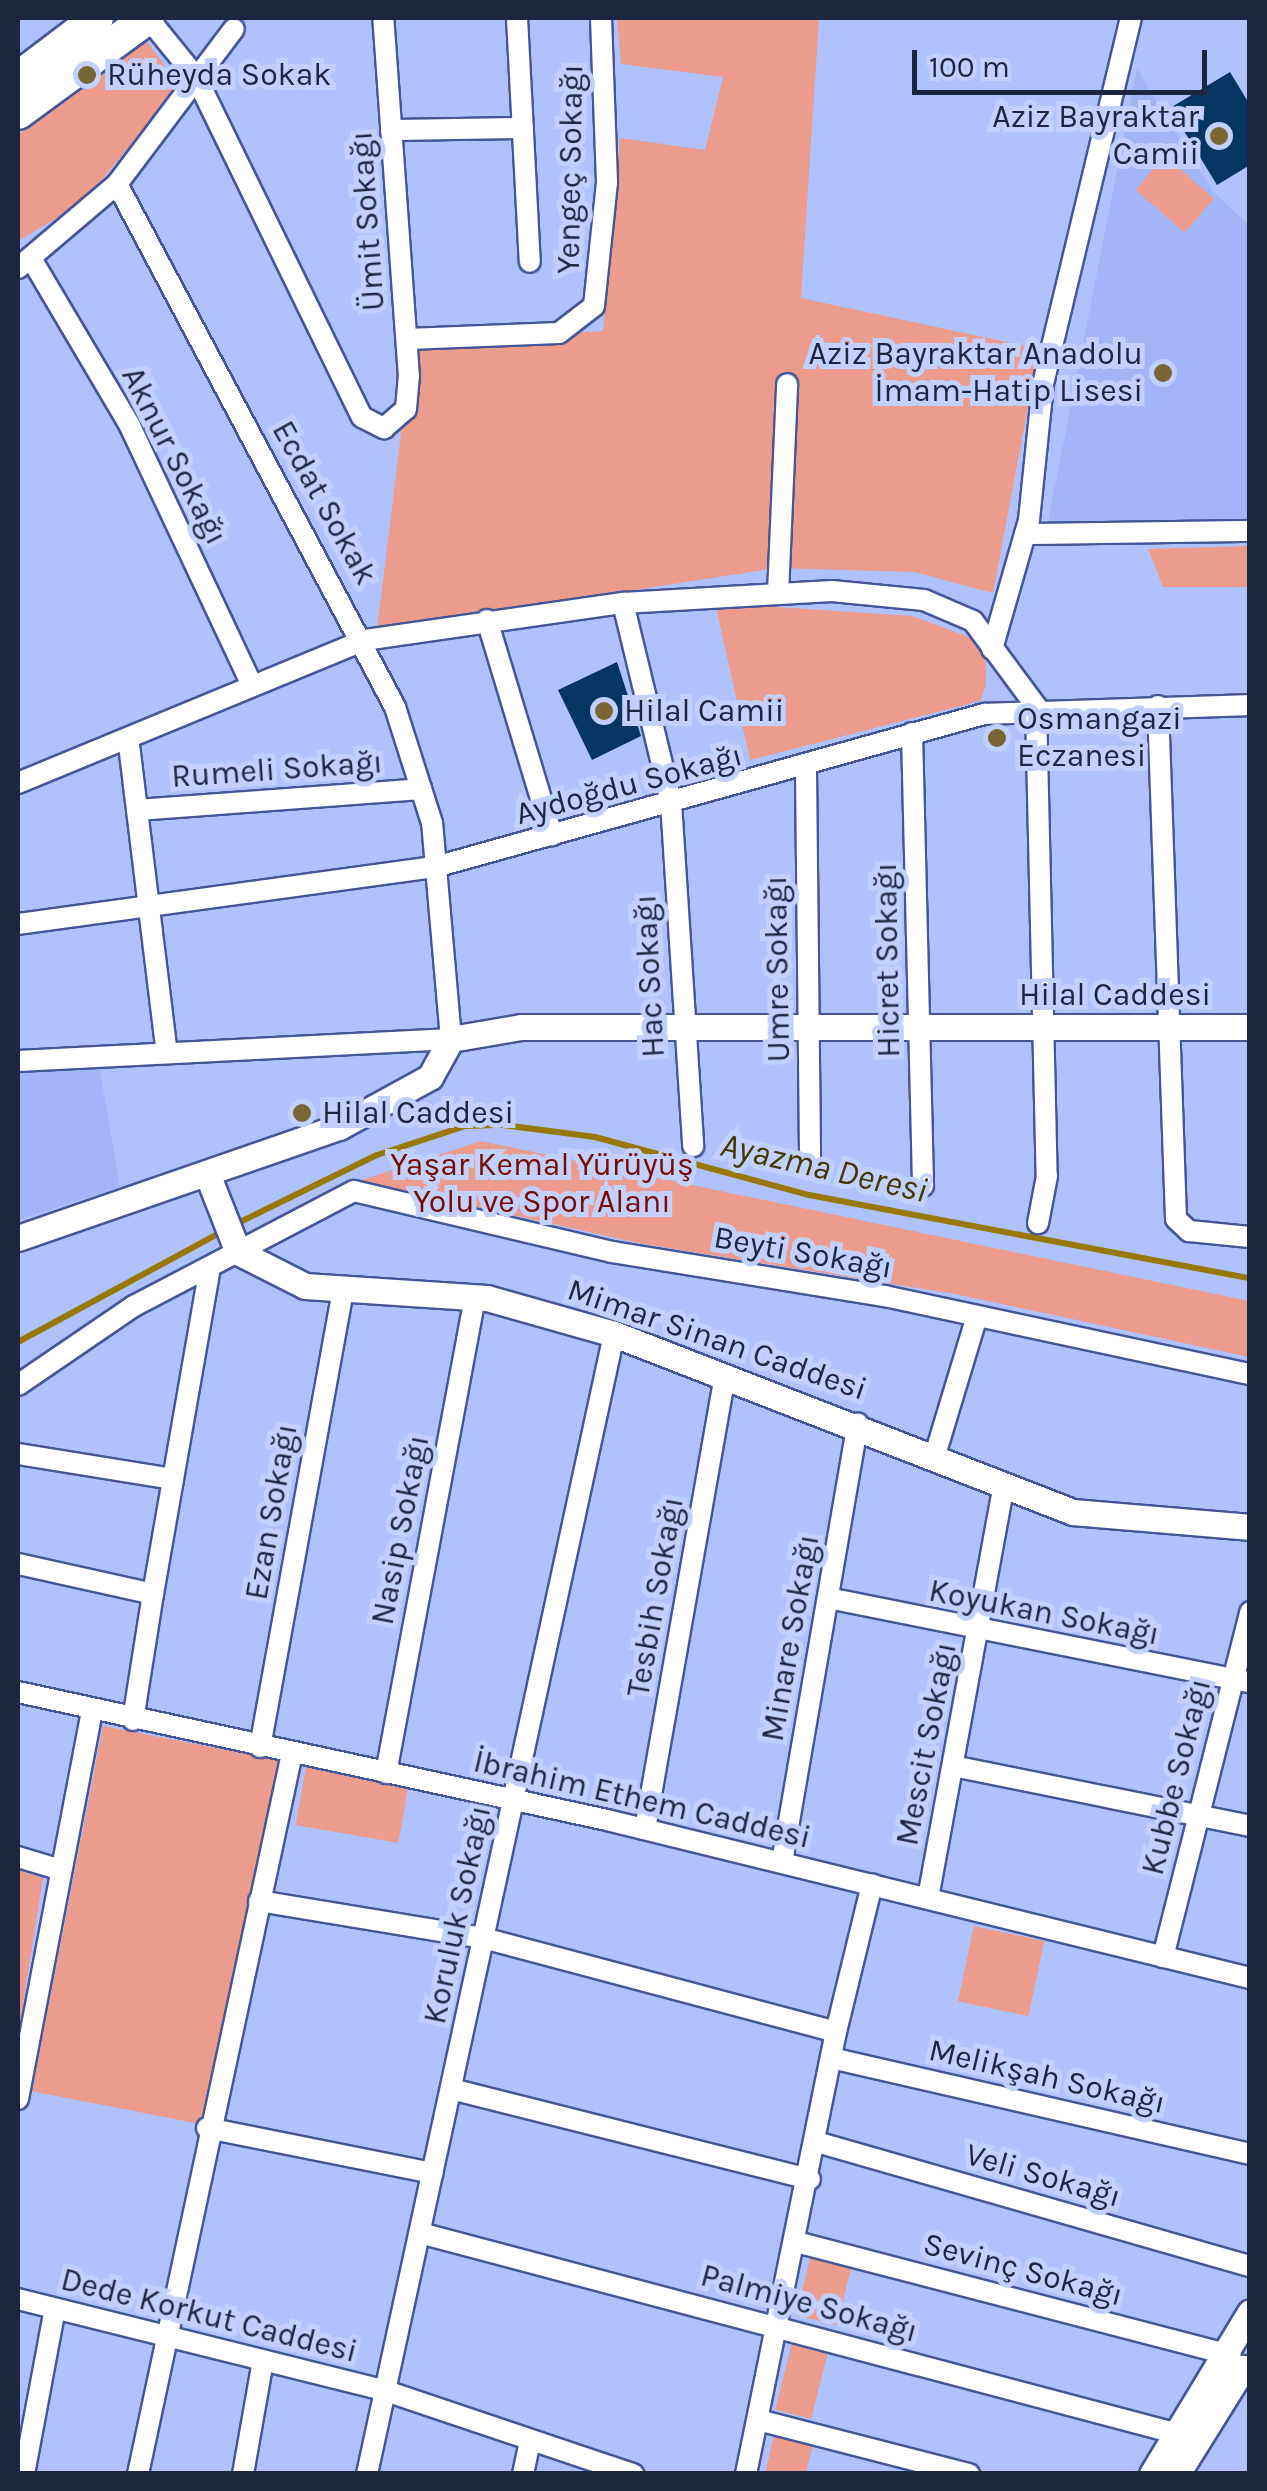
<!DOCTYPE html>
<html>
<head>
<meta charset="utf-8">
<style>
  body { margin:0 }
  #map { position:relative; width:1267px; height:2491px; overflow:hidden; background:#afc2fd; font-family:Karla,sans-serif }
  div>[style] { position:absolute }
  .built>* { inset:0; background:#a2b6f7 }
  .green>* { inset:0; background:#eb9c8d; transform-origin:0 0 }
  .stream>* { height:6px; margin:-3px; padding:0 3px; transform-origin:3px; border-radius:3px; background:#967803 }
  .building>* { inset:0; background:#053560 }
  .roads { filter:drop-shadow(2px 0 #455698) drop-shadow(-2px 0 #455698) drop-shadow(0 2px #455698) drop-shadow(0 -2px #455698) }
  .minor>* { height:20px; margin:-10px; padding:0 10px; transform-origin:10px; border-radius:10px; background:#fff }
  .tertiary>* { height:25px; margin:-12.5px; padding:0 12.5px; transform-origin:12.5px; border-radius:12.5px; background:#fff }
  .primary>* { height:32px; margin:-16px; padding:0 16px; transform-origin:16px; border-radius:16px; background:#fff }
  .dots>* { width:28px; height:28px; translate:-50% -50%; box-sizing:border-box; border:5px solid #c1d0fd; border-radius:50% }
  span { translate:-50% -50%; white-space:nowrap; text-align:center; line-height:1.15; -webkit-text-stroke:10px #c1d0fd; paint-order:stroke }
  .poi-label { font-size:32px; color:#1d2541 }
  .left { translate:0 -50%; text-align:left }
  .right { translate:-100% -50%; text-align:right }
  .street-label { font-size:32px; color:#1d2541 }
  .park-label { font-size:32px; color:#790b00 }
  .water-label { font-size:35px; color:#463600; font-style:italic }
  .frame { position:absolute; inset:0; border:20px solid #1d2541; pointer-events:none }
  .scale { position:absolute; left:912px; top:50px; width:295px; height:45px; box-sizing:border-box; border:5px solid #1d2541; border-top:0; padding-left:12px; font-size:30px; line-height:35px; white-space:nowrap; color:#1d2541; -webkit-text-stroke:8px #c1d0fd; paint-order:stroke }
</style>
</head>
<body>
<div id="map">
  <div class="built">
    <i style="clip-path:polygon(1137px 69px,1213px 192px,1249px 225px,1249px 522px,1048px 522px)"></i>
    <i style="clip-path:polygon(99px 1065px,120px 1187px,18px 1220px,18px 1072px)"></i>
  </div>
  <div class="green">
    <i style="clip-path:polygon(617px 18px,819px 18px,801px 298px,1039px 349px,993px 593px,914px 572px,777px 568px,377px 630px,412px 343px,603px 331px,620px 138px,705px 150px,723px 77px,621px 64px)"></i>
    <i style="clip-path:polygon(142px 35px,180px 86px,82px 203px,18px 241px,18px 135px)"></i>
    <i style="left:1165px;top:156px;width:65px;height:45px;rotate:41deg"></i>
    <i style="clip-path:polygon(1249px 546px,1249px 587px,1163px 587px,1148px 549px)"></i>
    <i style="clip-path:polygon(715px 603px,912px 616px,969px 637px,986px 656px,986px 685px,980px 701px,750px 760px)"></i>
    <i style="clip-path:polygon(481px 1141px,1249px 1301px,1249px 1357px,955px 1294px,643px 1244px,359px 1181px)"></i>
    <i style="left:103px;top:1726px;width:186px;height:372px;rotate:11deg"></i>
    <i style="left:307px;top:1762px;width:104px;height:64px;rotate:10deg"></i>
    <i style="clip-path:polygon(18px 1870px,43px 1878px,18px 2036px)"></i>
    <i style="left:974px;top:1926px;width:72px;height:77px;rotate:12deg"></i>
    <i style="left:811px;top:2255px;width:42px;height:62px;rotate:14deg"></i>
    <i style="left:793px;top:2339px;width:37px;height:73px;rotate:14deg"></i>
    <i style="clip-path:polygon(775px 2431px,814px 2441px,806px 2473px,765px 2474px)"></i>
  </div>
  <div class="stream">
    <i style="left:234px;top:1225px;width:159px;rotate:-26.1deg"></i>
    <i style="left:377px;top:1155px;width:93px;rotate:-18.2deg"></i>
    <i style="left:465px;top:1126px;width:38px;rotate:-2deg"></i>
    <i style="left:503px;top:1125px;width:93px;rotate:7.4deg"></i>
    <i style="left:595px;top:1137px;width:222px;rotate:15.2deg"></i>
    <i style="left:809px;top:1195px;width:449px;rotate:10.7deg"></i>
    <i style="left:18px;top:1342px;width:233px;rotate:-28.4deg"></i>
  </div>
  <div class="building">
    <i style="clip-path:polygon(1230px 72px,1250px 105px,1250px 165px,1217px 185px,1170px 108px)"></i>
    <i style="clip-path:polygon(617px 662px,641px 736px,592px 760px,558px 690px)"></i>
  </div>
  <div class="roads">
    <div class="minor">
      <i style="left:148px;top:18px;width:76px;rotate:50.9deg"></i>
      <i style="left:196px;top:77px;width:378px;rotate:64deg"></i>
      <i style="left:362px;top:417px;width:25px;rotate:27deg"></i>
      <i style="left:384px;top:428px;width:29px;rotate:-41deg"></i>
      <i style="left:406px;top:409px;width:32px;rotate:-85deg"></i>
      <i style="left:409px;top:377px;width:360px;rotate:-94.1deg"></i>
      <i style="left:517px;top:18px;width:244px;rotate:87deg"></i>
      <i style="left:391px;top:130px;width:132px;rotate:-0.9deg"></i>
      <i style="left:32px;top:260px;width:193px;rotate:59.4deg"></i>
      <i style="left:130px;top:426px;width:286px;rotate:64.8deg"></i>
      <i style="left:18px;top:268px;width:130px;rotate:-40.3deg"></i>
      <i style="left:117px;top:184px;width:194px;rotate:-53deg"></i>
      <i style="left:408px;top:339px;width:151px;rotate:-2.3deg"></i>
      <i style="left:559px;top:333px;width:44px;rotate:-37.6deg"></i>
      <i style="left:594px;top:306px;width:125px;rotate:-84deg"></i>
      <i style="left:607px;top:182px;width:164px;rotate:-92.1deg"></i>
      <i style="left:1025px;top:534px;width:225px;rotate:-0.8deg"></i>
      <i style="left:778px;top:594px;width:210px;rotate:-87.5deg"></i>
      <i style="left:623px;top:603px;width:205px;rotate:76.4deg"></i>
      <i style="left:671px;top:802px;width:345px;rotate:86.3deg"></i>
      <i style="left:487px;top:620px;width:225px;rotate:73.2deg"></i>
      <i style="left:992px;top:649px;width:134px;rotate:-74deg"></i>
      <i style="left:1029px;top:520px;width:137px;rotate:-84.1deg"></i>
      <i style="left:1043px;top:384px;width:376px;rotate:-76.5deg"></i>
      <i style="left:1158px;top:706px;width:513px;rotate:87.99deg"></i>
      <i style="left:1176px;top:1219px;width:18px;rotate:43deg"></i>
      <i style="left:1189px;top:1231px;width:61px;rotate:5.6deg"></i>
      <i style="left:912px;top:733px;width:453px;rotate:88.6deg"></i>
      <i style="left:129px;top:745px;width:304px;rotate:83deg"></i>
      <i style="left:806px;top:770px;width:397px;rotate:89.4deg"></i>
      <i style="left:18px;top:783px;width:375px;rotate:-22.4deg"></i>
      <i style="left:365px;top:640px;width:261px;rotate:-8.2deg"></i>
      <i style="left:623px;top:603px;width:209px;rotate:-3.3deg"></i>
      <i style="left:832px;top:591px;width:92px;rotate:5.6deg"></i>
      <i style="left:924px;top:600px;width:53px;rotate:23.2deg"></i>
      <i style="left:973px;top:621px;width:106px;rotate:53.5deg"></i>
      <i style="left:1036px;top:706px;width:470px;rotate:88.7deg"></i>
      <i style="left:1047px;top:1176px;width:48px;rotate:100.8deg"></i>
      <i style="left:137px;top:810px;width:285px;rotate:-4.2deg"></i>
      <i style="left:18px;top:924px;width:421px;rotate:-7.8deg"></i>
      <i style="left:435px;top:867px;width:570px;rotate:-15.57deg"></i>
      <i style="left:984px;top:714px;width:266px;rotate:-1.9deg"></i>
      <i style="left:18px;top:1061px;width:434px;rotate:-2.9deg"></i>
      <i style="left:451px;top:1039px;width:217px;rotate:-95deg"></i>
      <i style="left:432px;top:823px;width:122px;rotate:-107.7deg"></i>
      <i style="left:395px;top:707px;width:592px;rotate:-117.99deg"></i>
      <i style="left:18px;top:1385px;width:140px;rotate:-34.3deg"></i>
      <i style="left:134px;top:1306px;width:248px;rotate:-27.6deg"></i>
      <i style="left:354px;top:1191px;width:265px;rotate:13.3deg"></i>
      <i style="left:612px;top:1252px;width:277px;rotate:9.2deg"></i>
      <i style="left:885px;top:1296px;width:373px;rotate:12.1deg"></i>
      <i style="left:18px;top:1454px;width:157px;rotate:9.2deg"></i>
      <i style="left:935px;top:1455px;width:145px;rotate:-73.2deg"></i>
      <i style="left:18px;top:1564px;width:138px;rotate:12.5deg"></i>
      <i style="left:153px;top:1594px;width:331px;rotate:-80.1deg"></i>
      <i style="left:828px;top:1598px;width:430px;rotate:11.3deg"></i>
      <i style="left:18px;top:1692px;width:603px;rotate:12.26deg"></i>
      <i style="left:607px;top:1820px;width:662px;rotate:13.81deg"></i>
      <i style="left:133px;top:1720px;width:128px;rotate:-81deg"></i>
      <i style="left:260px;top:1747px;width:465px;rotate:-79.7deg"></i>
      <i style="left:953px;top:1766px;width:303px;rotate:11.4deg"></i>
      <i style="left:386px;top:1773px;width:483px;rotate:-79.4deg"></i>
      <i style="left:645px;top:1829px;width:461px;rotate:-80deg"></i>
      <i style="left:18px;top:1857px;width:45px;rotate:16.8deg"></i>
      <i style="left:782px;top:1862px;width:445px;rotate:-80.2deg"></i>
      <i style="left:928px;top:1898px;width:421px;rotate:-79.6deg"></i>
      <i style="left:259px;top:1901px;width:227px;rotate:9.4deg"></i>
      <i style="left:483px;top:1938px;width:365px;rotate:14.9deg"></i>
      <i style="left:836px;top:2032px;width:152px;rotate:-76.3deg"></i>
      <i style="left:1163px;top:1957px;width:356px;rotate:-75.8deg"></i>
      <i style="left:831px;top:2058px;width:430px;rotate:12.9deg"></i>
      <i style="left:451px;top:2089px;width:370px;rotate:14.1deg"></i>
      <i style="left:18px;top:2099px;width:395px;rotate:-79.2deg"></i>
      <i style="left:207px;top:2128px;width:230px;rotate:11.3deg"></i>
      <i style="left:820px;top:2143px;width:447px;rotate:16deg"></i>
      <i style="left:420px;top:2233px;width:788px;rotate:14.85deg"></i>
      <i style="left:800px;top:2243px;width:445px;rotate:14.6deg"></i>
      <i style="left:18px;top:2299px;width:379px;rotate:14deg"></i>
      <i style="left:386px;top:2391px;width:261px;rotate:18.6deg"></i>
      <i style="left:762px;top:2421px;width:214px;rotate:14.4deg"></i>
      <i style="left:24px;top:2474px;width:168px;rotate:-79.4deg"></i>
      <i style="left:138px;top:2474px;width:737px;rotate:-77.94deg"></i>
      <i style="left:243px;top:2474px;width:115px;rotate:-80deg"></i>
      <i style="left:367px;top:2474px;width:1166px;rotate:-77.77deg"></i>
      <i style="left:523px;top:2474px;width:30px;rotate:-78deg"></i>
      <i style="left:746px;top:2474px;width:451px;rotate:-78.5deg"></i>
    </div>
    <div class="tertiary">
      <i style="left:208px;top:1176px;width:82px;rotate:68.5deg"></i>
      <i style="left:238px;top:1252px;width:75px;rotate:26.9deg"></i>
      <i style="left:305px;top:1286px;width:182px;rotate:3.8deg"></i>
      <i style="left:487px;top:1298px;width:132px;rotate:15.8deg"></i>
      <i style="left:614px;top:1334px;width:492px;rotate:21.2deg"></i>
      <i style="left:1073px;top:1512px;width:178px;rotate:4.8deg"></i>
      <i style="left:18px;top:1238px;width:340px;rotate:-19.1deg"></i>
      <i style="left:339px;top:1127px;width:104px;rotate:-28.8deg"></i>
      <i style="left:430px;top:1077px;width:43px;rotate:-61.1deg"></i>
      <i style="left:451px;top:1039px;width:71px;rotate:-9.7deg"></i>
      <i style="left:521px;top:1027px;width:729px"></i>
      <i style="left:1152px;top:2474px;width:189px;rotate:-58.8deg"></i>
      <i style="left:1177px;top:2474px;width:125px;rotate:-58.1deg"></i>
    </div>
    <div class="primary">
      <i style="left:18px;top:78px;width:99px;rotate:-37.2deg"></i>
      <i style="left:18px;top:113px;width:161px;rotate:-36.2deg"></i>
    </div>
  </div>
  <div class="dots">
    <i style="left:87px;top:75px;background:#786735"></i>
    <i style="left:1219px;top:136px;background:#786735"></i>
    <i style="left:1163px;top:373px;background:#786735"></i>
    <i style="left:604px;top:711px;background:#786735"></i>
    <i style="left:997px;top:738px;background:#786735"></i>
    <i style="left:302px;top:1113px;background:#786735"></i>
  </div>
  <div class="poi-label">
    <span class="left" style="left:107px;top:75px">Rüheyda Sokak</span>
    <span class="right" style="left:1199px;top:136px">Aziz Bayraktar<br>Camii</span>
    <span class="right" style="left:1143px;top:373px">Aziz Bayraktar Anadolu<br>İmam-Hatip Lisesi</span>
    <span class="left" style="left:624px;top:711px">Hilal Camii</span>
    <span class="left" style="left:1017px;top:738px">Osmangazi<br>Eczanesi</span>
    <span class="left" style="left:322px;top:1113px">Hilal Caddesi</span>
  </div>
  <div class="street-label">
    <span style="left:571px;top:169px;rotate:-89deg">Yengeç Sokağı</span>
    <span style="left:368px;top:221px;rotate:-94deg">Ümit Sokağı</span>
    <span style="left:174px;top:456px;rotate:63deg">Aknur Sokağı</span>
    <span style="left:324px;top:503px;rotate:61deg">Ecdat Sokak</span>
    <span style="left:277px;top:770px;rotate:-4deg">Rumeli Sokağı</span>
    <span style="left:629px;top:785px;rotate:-15deg">Aydoğdu Sokağı</span>
    <span style="left:888px;top:960px;rotate:-91deg">Hicret Sokağı</span>
    <span style="left:778px;top:969px;rotate:-91deg">Umre Sokağı</span>
    <span style="left:650px;top:976px;rotate:-93deg">Hac Sokağı</span>
    <span style="left:1115px;top:995px">Hilal Caddesi</span>
    <span style="left:803px;top:1253px;rotate:10deg">Beyti Sokağı</span>
    <span style="left:717px;top:1340px;rotate:19deg">Mimar Sinan Caddesi</span>
    <span style="left:272px;top:1512px;rotate:-80deg">Ezan Sokağı</span>
    <span style="left:401px;top:1530px;rotate:-79deg">Nasip Sokağı</span>
    <span style="left:656px;top:1597px;rotate:-80deg">Tesbih Sokağı</span>
    <span style="left:1044px;top:1613px;rotate:11deg">Koyukan Sokağı</span>
    <span style="left:791px;top:1638px;rotate:-80deg">Minare Sokağı</span>
    <span style="left:927px;top:1744px;rotate:-79deg">Mescit Sokağı</span>
    <span style="left:1177px;top:1777px;rotate:-76deg">Kubbe Sokağı</span>
    <span style="left:642px;top:1800px;rotate:13deg">İbrahim Ethem Caddesi</span>
    <span style="left:458px;top:1915px;rotate:-78deg">Koruluk Sokağı</span>
    <span style="left:1047px;top:2077px;rotate:13deg">Melikşah Sokağı</span>
    <span style="left:1043px;top:2176px;rotate:16deg">Veli Sokağı</span>
    <span style="left:1023px;top:2270px;rotate:15deg">Sevinç Sokağı</span>
    <span style="left:809px;top:2304px;rotate:15deg">Palmiye Sokağı</span>
    <span style="left:209px;top:2316px;rotate:14deg">Dede Korkut Caddesi</span>
  </div>
  <div class="park-label">
    <span style="left:542px;top:1184px">Yaşar Kemal Yürüyüş<br>Yolu ve Spor Alanı</span>
  </div>
  <div class="water-label">
    <span style="left:824px;top:1168px;rotate:13deg">Ayazma Deresi</span>
  </div>
  <div class="frame"></div>
  <div class="scale">100 m</div>
</div>
</body>
</html>
